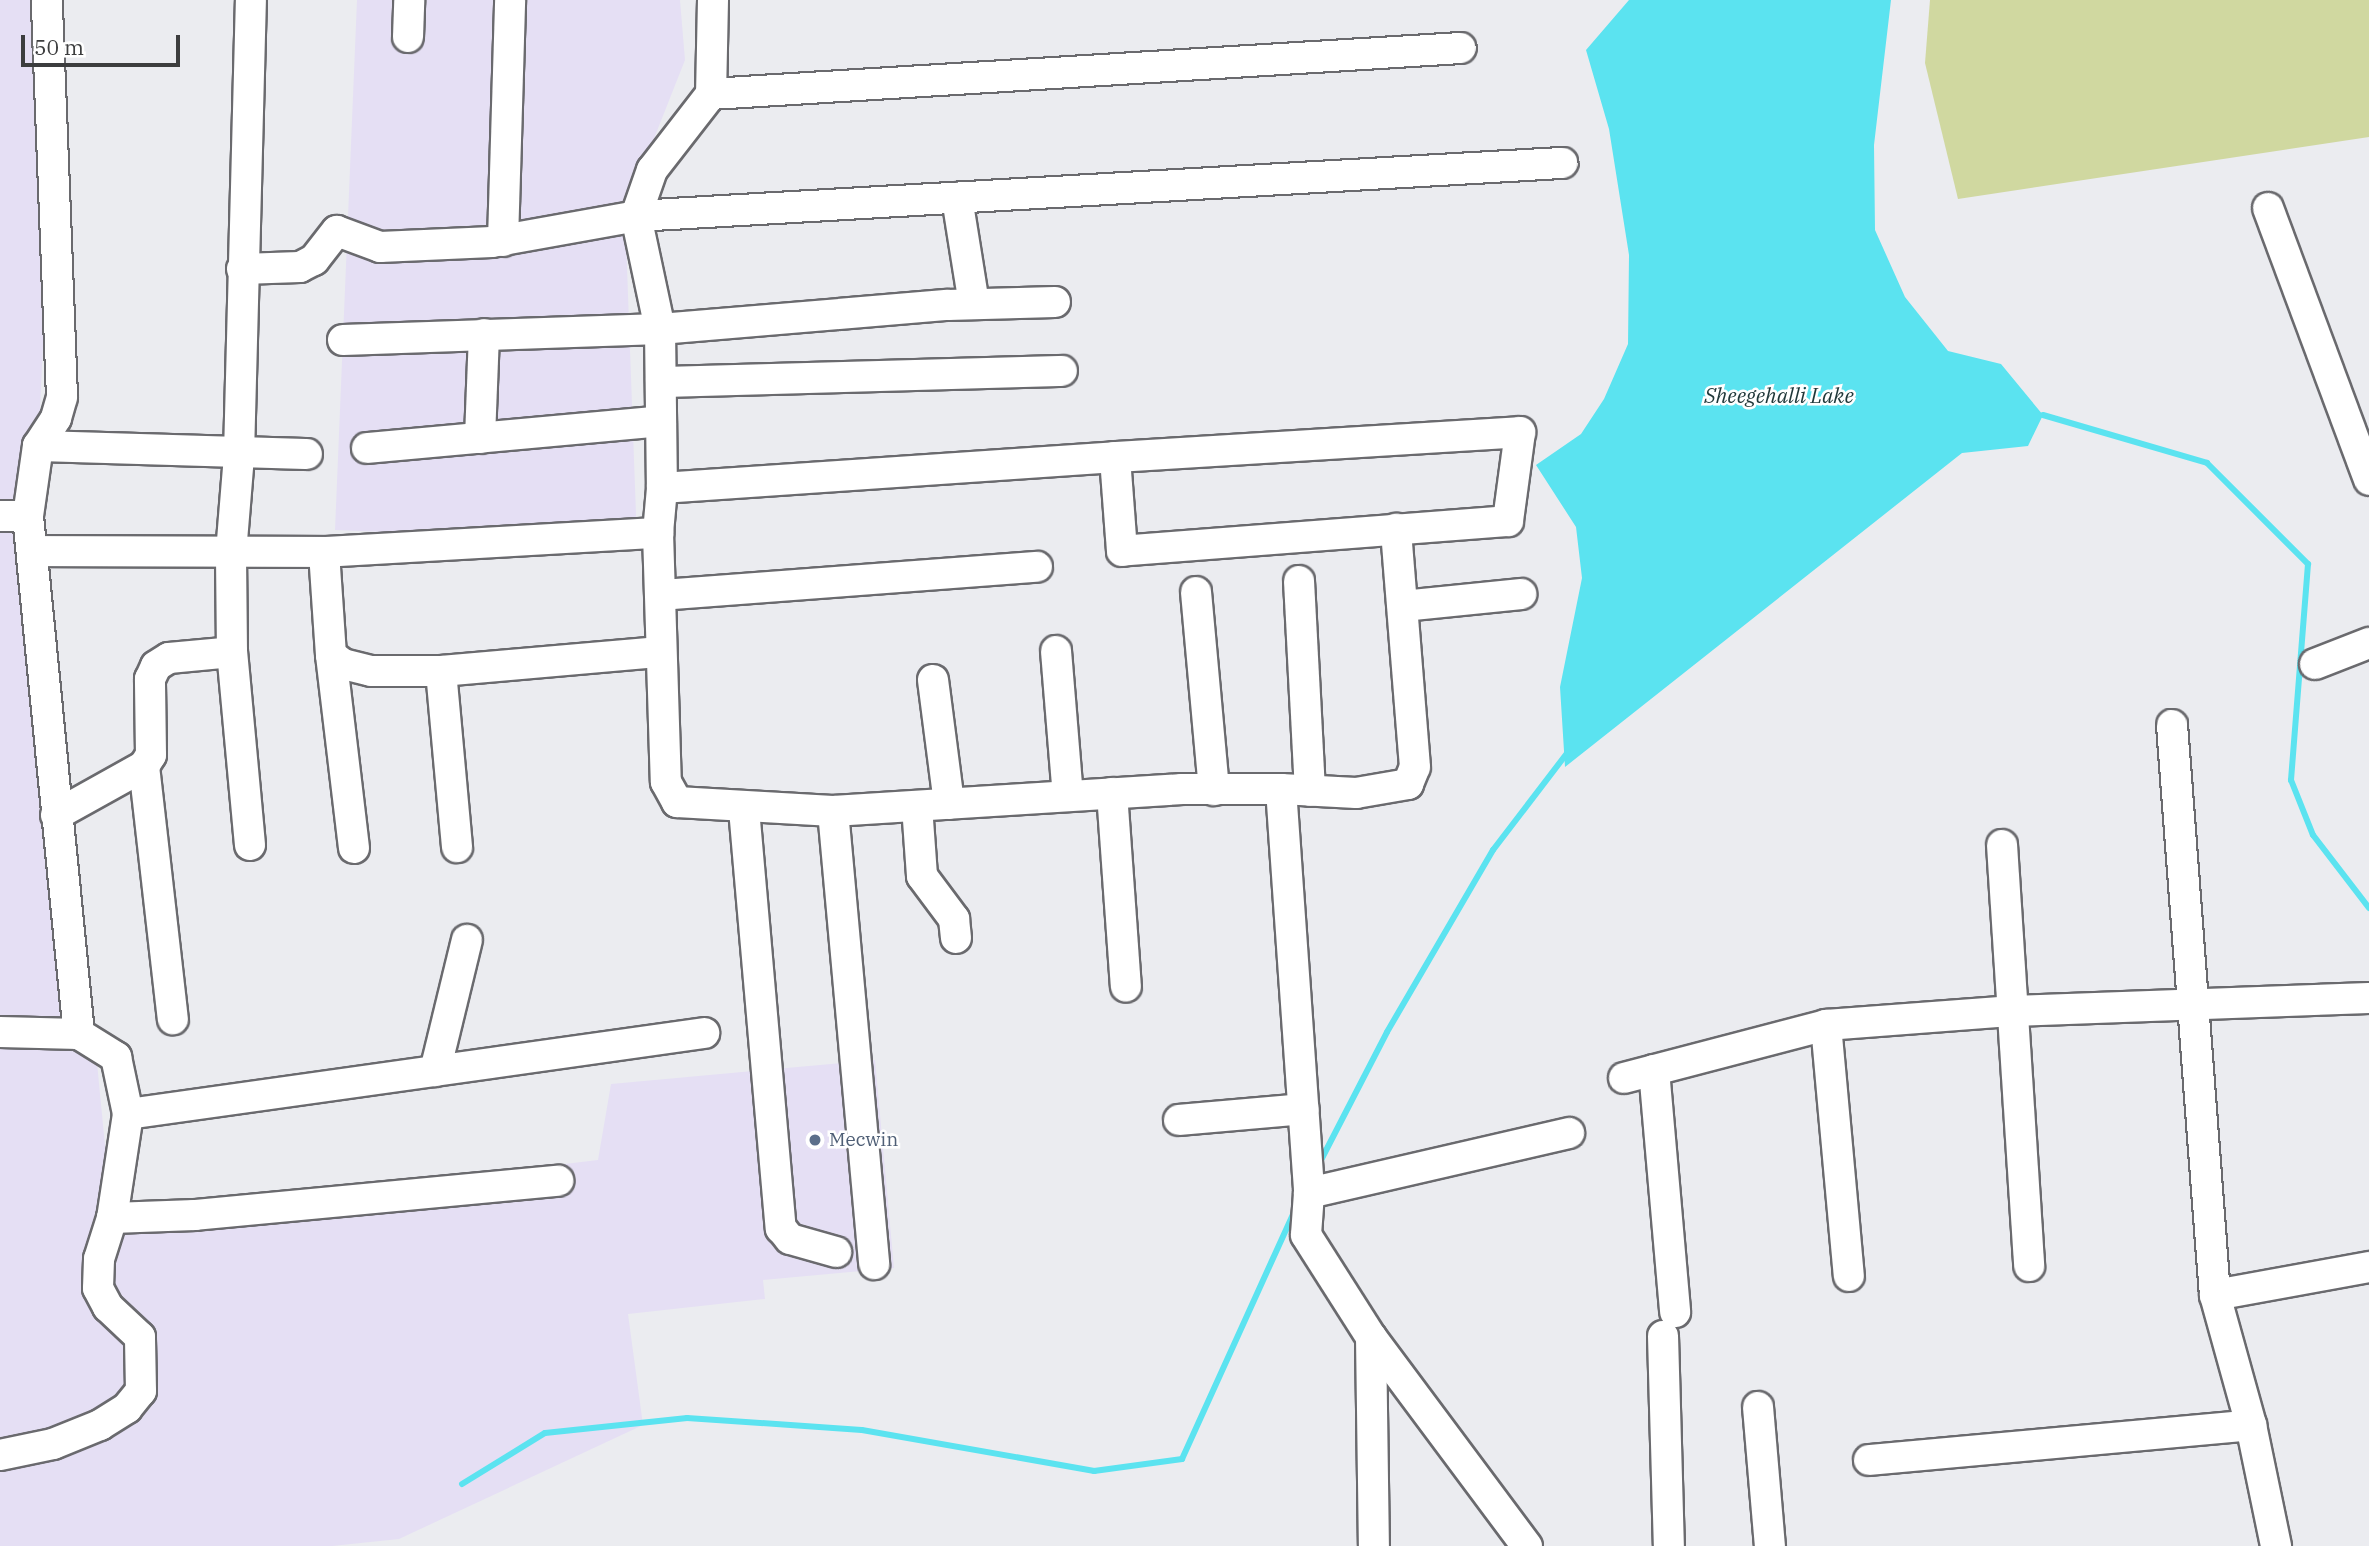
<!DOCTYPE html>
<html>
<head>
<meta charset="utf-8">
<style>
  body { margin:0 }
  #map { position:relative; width:2369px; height:1546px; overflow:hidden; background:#ebecf0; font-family:"IBM Plex Serif",serif }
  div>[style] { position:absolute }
  .industrial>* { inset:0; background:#e5dff4 }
  .green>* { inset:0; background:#d0d8a0 }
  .water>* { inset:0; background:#5be3f0 }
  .stream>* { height:6px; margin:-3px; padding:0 3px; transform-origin:3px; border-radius:3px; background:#5be3f0 }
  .roads { filter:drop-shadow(2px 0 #6a6a6e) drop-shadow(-2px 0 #6a6a6e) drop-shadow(0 2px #6a6a6e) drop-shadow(0 -2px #6a6a6e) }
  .minor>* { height:30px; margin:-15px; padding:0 15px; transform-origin:15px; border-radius:15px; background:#fff }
  .dots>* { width:19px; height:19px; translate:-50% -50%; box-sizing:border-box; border:4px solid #fff; border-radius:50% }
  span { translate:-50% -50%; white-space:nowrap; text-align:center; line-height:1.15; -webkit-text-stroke:5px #fff; paint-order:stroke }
  .service-label { font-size:19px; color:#4e5e75 }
  .left { translate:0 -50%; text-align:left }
  .water-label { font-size:21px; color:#1f3739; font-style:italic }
  .scale { position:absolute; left:21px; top:35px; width:159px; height:32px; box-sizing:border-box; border:4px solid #3c3d3e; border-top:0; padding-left:9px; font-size:21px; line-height:24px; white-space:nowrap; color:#3c3d3e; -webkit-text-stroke:5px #fff; paint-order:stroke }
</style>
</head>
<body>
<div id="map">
  <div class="industrial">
    <i style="clip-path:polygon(0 0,59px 0,38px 452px,112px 1218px,598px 1160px,611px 1084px,875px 1060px,894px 1268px,763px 1280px,765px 1299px,628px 1314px,643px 1425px,399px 1539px,332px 1546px,0 1546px)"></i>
    <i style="clip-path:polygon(357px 0,680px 0,685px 60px,625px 212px,637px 542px,335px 530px)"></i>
  </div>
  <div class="green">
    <i style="clip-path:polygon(1930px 0,2369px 0,2369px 137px,1958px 199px,1925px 63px)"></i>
  </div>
  <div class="water">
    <i style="clip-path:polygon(1629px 0,1891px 0,1874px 145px,1875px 230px,1905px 297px,1948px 351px,2001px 364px,2043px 415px,2028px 446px,1962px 453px,1565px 767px,1560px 687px,1582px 578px,1576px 527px,1536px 465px,1581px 434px,1604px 399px,1628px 344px,1629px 255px,1609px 129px,1586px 50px)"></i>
  </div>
  <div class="stream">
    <i style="left:2043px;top:415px;width:171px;rotate:16.3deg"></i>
    <i style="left:2207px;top:463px;width:143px;rotate:45deg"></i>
    <i style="left:2308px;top:564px;width:217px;rotate:94.5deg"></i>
    <i style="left:2291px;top:780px;width:59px;rotate:68.2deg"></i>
    <i style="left:2313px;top:835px;width:92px;rotate:52.5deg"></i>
    <i style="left:1319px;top:1164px;width:148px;rotate:-62.7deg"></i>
    <i style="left:1387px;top:1032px;width:211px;rotate:-59.8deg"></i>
    <i style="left:1493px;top:850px;width:123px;rotate:-52.6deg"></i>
    <i style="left:462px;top:1484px;width:97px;rotate:-31.6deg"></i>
    <i style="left:545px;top:1433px;width:143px;rotate:-6deg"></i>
    <i style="left:687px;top:1418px;width:175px;rotate:3.9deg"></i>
    <i style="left:862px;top:1430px;width:236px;rotate:10deg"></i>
    <i style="left:1094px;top:1471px;width:89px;rotate:-7.8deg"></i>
    <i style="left:1182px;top:1459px;width:276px;rotate:-65.6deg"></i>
  </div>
  <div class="roads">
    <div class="minor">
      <i style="left:713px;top:0;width:94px;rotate:91.2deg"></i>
      <i style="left:711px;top:94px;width:96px;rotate:127.8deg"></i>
      <i style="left:652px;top:170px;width:49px;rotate:109.2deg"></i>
      <i style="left:636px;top:216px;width:116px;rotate:78deg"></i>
      <i style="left:660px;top:329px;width:159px;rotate:89.3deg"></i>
      <i style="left:662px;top:488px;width:45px;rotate:95.1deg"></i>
      <i style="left:658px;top:533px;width:249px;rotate:88.2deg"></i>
      <i style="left:666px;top:782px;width:23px;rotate:61deg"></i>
      <i style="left:677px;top:802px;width:156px;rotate:3.3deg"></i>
      <i style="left:833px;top:811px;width:350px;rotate:-3.6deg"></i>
      <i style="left:1182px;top:789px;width:99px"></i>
      <i style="left:1281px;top:789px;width:405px;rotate:86deg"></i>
      <i style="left:1309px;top:1193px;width:42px;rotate:94.1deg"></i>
      <i style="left:1306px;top:1235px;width:121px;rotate:57.5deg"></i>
      <i style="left:1371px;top:1337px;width:261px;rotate:53.3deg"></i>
      <i style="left:408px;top:37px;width:37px;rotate:-88deg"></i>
      <i style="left:711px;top:94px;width:751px;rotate:-3.51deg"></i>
      <i style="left:957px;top:198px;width:107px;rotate:80.9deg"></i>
      <i style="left:2268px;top:208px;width:290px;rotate:69.6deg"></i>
      <i style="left:503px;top:241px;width:241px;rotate:-88.3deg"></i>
      <i style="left:242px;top:269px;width:58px;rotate:-2deg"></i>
      <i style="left:300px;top:267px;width:16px;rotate:-27deg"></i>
      <i style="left:314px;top:260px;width:37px;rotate:-52deg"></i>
      <i style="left:337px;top:231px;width:46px;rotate:20.4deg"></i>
      <i style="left:380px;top:247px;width:112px;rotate:-2.6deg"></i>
      <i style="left:492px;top:242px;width:146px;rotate:-10.2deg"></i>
      <i style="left:636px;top:216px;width:928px;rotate:-3.28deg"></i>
      <i style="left:343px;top:340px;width:317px;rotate:-2deg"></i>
      <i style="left:660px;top:329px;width:289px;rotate:-4.8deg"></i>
      <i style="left:948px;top:305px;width:107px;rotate:-1.6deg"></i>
      <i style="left:661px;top:382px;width:401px;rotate:-1.6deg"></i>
      <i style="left:480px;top:438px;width:104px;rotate:-87.8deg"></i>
      <i style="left:38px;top:446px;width:269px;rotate:1.7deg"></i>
      <i style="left:367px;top:448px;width:295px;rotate:-5.2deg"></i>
      <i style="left:662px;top:488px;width:454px;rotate:-3.9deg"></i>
      <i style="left:1115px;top:457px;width:406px;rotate:-3.5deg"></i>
      <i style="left:1520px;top:432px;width:90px;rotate:97.7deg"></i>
      <i style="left:1508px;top:521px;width:387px;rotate:175.6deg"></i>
      <i style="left:1122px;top:551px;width:94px;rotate:-94.3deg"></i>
      <i style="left:0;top:516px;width:28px"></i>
      <i style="left:28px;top:516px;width:71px;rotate:-81.9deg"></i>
      <i style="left:38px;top:446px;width:33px;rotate:-57deg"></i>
      <i style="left:56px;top:418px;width:22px;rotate:-74deg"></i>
      <i style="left:62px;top:397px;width:397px;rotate:-92.2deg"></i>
      <i style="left:28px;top:516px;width:521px;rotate:84.38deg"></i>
      <i style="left:32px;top:551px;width:292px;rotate:0.2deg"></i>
      <i style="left:1299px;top:581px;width:210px;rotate:87deg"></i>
      <i style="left:1196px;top:592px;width:199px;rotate:84.8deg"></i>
      <i style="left:661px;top:595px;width:377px;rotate:-4.3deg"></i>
      <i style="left:1403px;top:606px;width:119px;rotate:-5.8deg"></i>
      <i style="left:1056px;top:651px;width:145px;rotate:85.3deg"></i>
      <i style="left:331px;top:655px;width:15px;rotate:37deg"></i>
      <i style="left:343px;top:664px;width:29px;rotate:14deg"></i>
      <i style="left:371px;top:671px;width:70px"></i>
      <i style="left:441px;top:671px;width:220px;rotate:-5deg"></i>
      <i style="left:2315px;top:664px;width:58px;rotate:-21.3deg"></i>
      <i style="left:441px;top:671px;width:177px;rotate:84.8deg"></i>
      <i style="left:933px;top:680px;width:125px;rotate:82.6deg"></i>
      <i style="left:2172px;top:725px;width:572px;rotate:85.69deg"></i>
      <i style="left:2215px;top:1295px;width:135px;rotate:74.5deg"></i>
      <i style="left:2251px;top:1425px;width:124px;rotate:78.3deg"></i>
      <i style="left:144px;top:766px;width:255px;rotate:83.5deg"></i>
      <i style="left:1281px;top:789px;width:75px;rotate:3.1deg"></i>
      <i style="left:1356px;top:793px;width:53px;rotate:-9.8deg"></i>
      <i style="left:1408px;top:784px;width:18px;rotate:-68deg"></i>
      <i style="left:1415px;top:767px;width:239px;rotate:-94.6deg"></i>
      <i style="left:1112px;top:793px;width:194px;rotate:85.9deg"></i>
      <i style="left:917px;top:806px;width:70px;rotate:85.9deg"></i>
      <i style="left:922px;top:876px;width:54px;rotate:53.3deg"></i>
      <i style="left:954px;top:919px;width:19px;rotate:84deg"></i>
      <i style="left:744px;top:809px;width:421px;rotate:85deg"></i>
      <i style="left:781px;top:1228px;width:14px;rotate:51deg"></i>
      <i style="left:790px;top:1239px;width:48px;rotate:15.8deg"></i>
      <i style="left:833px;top:811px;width:455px;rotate:84.8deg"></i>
      <i style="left:56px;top:815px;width:101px;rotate:-29.1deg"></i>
      <i style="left:144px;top:766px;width:13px;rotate:-58deg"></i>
      <i style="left:151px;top:755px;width:76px;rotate:-90.8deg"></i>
      <i style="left:150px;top:679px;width:14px;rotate:-65deg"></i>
      <i style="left:156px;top:666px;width:15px;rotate:-32deg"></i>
      <i style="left:169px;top:658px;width:63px;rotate:-5.4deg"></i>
      <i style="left:250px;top:845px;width:194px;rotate:-95.3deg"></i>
      <i style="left:232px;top:652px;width:99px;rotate:-90.6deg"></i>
      <i style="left:231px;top:553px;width:98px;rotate:-85.3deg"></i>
      <i style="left:239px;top:455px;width:455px;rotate:-88.5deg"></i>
      <i style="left:2002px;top:845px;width:422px;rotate:86.3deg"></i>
      <i style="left:354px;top:848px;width:194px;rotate:-96.8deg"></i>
      <i style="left:331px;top:655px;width:103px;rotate:-93.9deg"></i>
      <i style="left:324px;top:552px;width:335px;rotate:-3.3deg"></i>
      <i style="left:1826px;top:1025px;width:252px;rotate:84.8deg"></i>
      <i style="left:0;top:1032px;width:79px;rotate:1.5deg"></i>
      <i style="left:79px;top:1034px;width:44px;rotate:31.9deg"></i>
      <i style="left:116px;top:1057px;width:58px;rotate:78.1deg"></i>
      <i style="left:128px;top:1114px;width:582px;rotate:-8deg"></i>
      <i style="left:1654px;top:1070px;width:243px;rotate:85deg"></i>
      <i style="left:435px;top:1071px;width:135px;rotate:-76.3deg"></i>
      <i style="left:1624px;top:1078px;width:209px;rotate:-14.7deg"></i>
      <i style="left:1826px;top:1025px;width:188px;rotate:-4.3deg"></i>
      <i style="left:2013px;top:1011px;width:356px;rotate:-2.1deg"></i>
      <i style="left:128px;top:1114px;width:105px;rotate:98.7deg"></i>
      <i style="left:112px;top:1218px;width:83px;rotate:-2.1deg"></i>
      <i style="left:195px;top:1215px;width:365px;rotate:-5.4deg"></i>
      <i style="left:1179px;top:1120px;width:125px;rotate:-5deg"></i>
      <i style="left:1309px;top:1193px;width:267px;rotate:-13deg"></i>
      <i style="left:2215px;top:1295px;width:157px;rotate:-10.3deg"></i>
      <i style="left:1663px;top:1336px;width:210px;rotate:88.4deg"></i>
      <i style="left:1371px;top:1337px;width:209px;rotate:89.2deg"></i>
      <i style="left:1758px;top:1407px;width:140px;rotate:85.1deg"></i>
      <i style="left:0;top:1455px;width:54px;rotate:-11.7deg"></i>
      <i style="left:53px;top:1444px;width:51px;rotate:-22deg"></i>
      <i style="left:100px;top:1425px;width:32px;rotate:-32deg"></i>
      <i style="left:127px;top:1408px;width:22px;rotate:-51deg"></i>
      <i style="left:141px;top:1391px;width:54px;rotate:-91.1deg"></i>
      <i style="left:140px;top:1337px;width:44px;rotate:-136.8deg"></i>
      <i style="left:108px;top:1307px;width:21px;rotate:-118deg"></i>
      <i style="left:98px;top:1288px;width:29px;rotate:-88deg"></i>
      <i style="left:99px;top:1259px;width:43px;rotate:-72.4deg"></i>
      <i style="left:1869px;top:1460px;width:384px;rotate:-5.2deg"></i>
    </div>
  </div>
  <div class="dots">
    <i style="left:815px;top:1140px;background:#5c6f8a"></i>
  </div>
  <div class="service-label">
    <span class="left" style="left:829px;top:1140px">Mecwin</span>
  </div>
  <div class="water-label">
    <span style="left:1779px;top:395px">Sheegehalli Lake</span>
  </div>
  <div class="scale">50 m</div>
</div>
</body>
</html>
